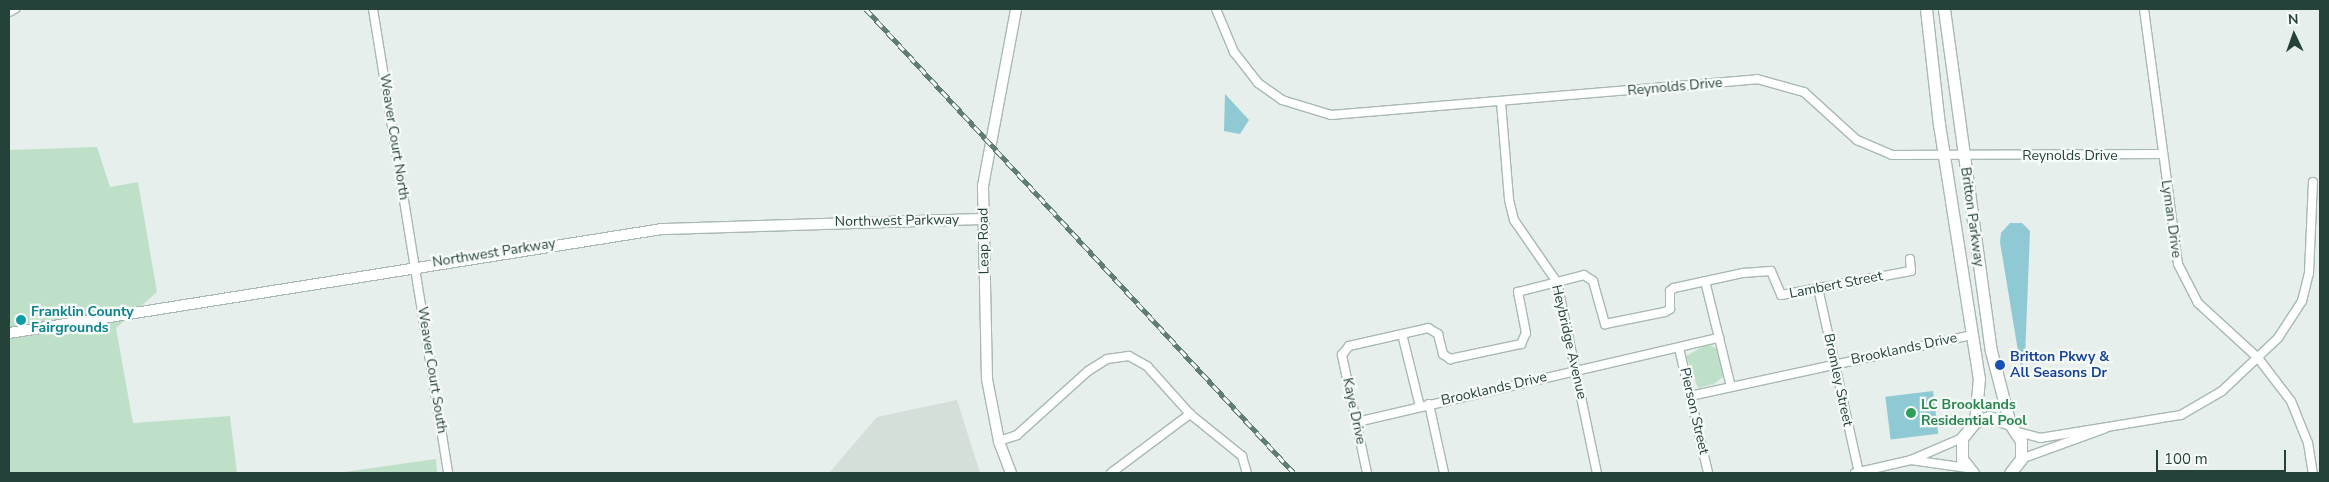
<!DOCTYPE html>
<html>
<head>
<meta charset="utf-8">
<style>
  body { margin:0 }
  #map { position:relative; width:2329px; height:482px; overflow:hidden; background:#e6efeb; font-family:"Nunito Sans",sans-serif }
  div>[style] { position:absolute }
  .built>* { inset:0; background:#d4dfda }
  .green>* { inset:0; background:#bfe0c8 }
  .water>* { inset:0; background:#8ec9d4; transform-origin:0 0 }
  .roads { filter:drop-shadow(1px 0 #a8b8b2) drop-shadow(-1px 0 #a8b8b2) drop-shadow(0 1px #a8b8b2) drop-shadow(0 -1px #a8b8b2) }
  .minor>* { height:8px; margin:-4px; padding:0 4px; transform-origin:4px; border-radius:4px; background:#fff }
  .tertiary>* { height:10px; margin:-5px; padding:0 5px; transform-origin:5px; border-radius:5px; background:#fff }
  .secondary>* { height:11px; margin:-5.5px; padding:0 5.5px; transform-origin:5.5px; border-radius:5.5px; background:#fff }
  .rail>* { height:4.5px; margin-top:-2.25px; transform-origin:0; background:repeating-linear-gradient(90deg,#f7fbf9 0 8px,#5f7d75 0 16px); box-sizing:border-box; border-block:1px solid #5f7d75 }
  .dots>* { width:14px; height:14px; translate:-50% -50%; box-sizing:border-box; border:2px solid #f7fbf9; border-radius:50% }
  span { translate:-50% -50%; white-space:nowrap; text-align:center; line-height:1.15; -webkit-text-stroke:4.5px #f7fbf9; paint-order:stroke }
  .street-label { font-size:14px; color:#24423a }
  .culture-label { font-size:14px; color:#0d838f; font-weight:700 }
  .left { translate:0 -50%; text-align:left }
  .transit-label { font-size:14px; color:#164399; font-weight:700 }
  .leisure-label { font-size:14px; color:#27864d; font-weight:700 }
  .frame { position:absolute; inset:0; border:10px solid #24423a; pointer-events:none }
  .north { position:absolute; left:2269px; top:10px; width:50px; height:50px; -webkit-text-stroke:4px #f7fbf9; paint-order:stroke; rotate:357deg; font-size:14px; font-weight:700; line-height:20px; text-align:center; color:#24423a }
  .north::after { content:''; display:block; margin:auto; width:18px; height:22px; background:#24423a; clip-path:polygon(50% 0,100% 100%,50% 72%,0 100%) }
  .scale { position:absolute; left:2156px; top:450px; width:130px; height:22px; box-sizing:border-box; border:2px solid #24423a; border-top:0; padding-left:6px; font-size:15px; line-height:18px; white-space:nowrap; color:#24423a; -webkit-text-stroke:4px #f7fbf9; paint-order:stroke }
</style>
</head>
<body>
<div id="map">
  <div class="built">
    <i style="clip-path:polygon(957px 400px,980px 473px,829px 473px,877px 417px)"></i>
  </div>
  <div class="green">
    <i style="clip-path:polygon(97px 147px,110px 187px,138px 182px,157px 292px,116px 328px,133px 423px,230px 416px,237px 473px,9px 473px,9px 150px)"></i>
    <i style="clip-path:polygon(1708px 344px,1717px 349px,1724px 376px,1714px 384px,1698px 388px,1686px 356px)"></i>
    <i style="clip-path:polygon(436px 459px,437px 473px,337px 473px)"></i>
  </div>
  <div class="water">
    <i style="clip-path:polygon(1225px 94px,1249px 120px,1240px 134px,1224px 131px)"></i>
    <i style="clip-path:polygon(2010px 223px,2022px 223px,2030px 231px,2025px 357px,2021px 369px,2000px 242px,2001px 233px)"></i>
    <i style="left:1933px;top:391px;width:43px;height:48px;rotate:83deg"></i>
  </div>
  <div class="roads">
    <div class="minor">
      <i style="left:373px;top:9px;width:470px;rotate:80.8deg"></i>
      <i style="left:1216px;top:9px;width:47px;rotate:67.3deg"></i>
      <i style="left:1234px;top:52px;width:39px;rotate:52deg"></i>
      <i style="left:1258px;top:83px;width:29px;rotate:35deg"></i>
      <i style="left:1282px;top:100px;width:51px;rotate:17deg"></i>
      <i style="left:1331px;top:115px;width:428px;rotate:-4.8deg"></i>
      <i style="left:1757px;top:79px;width:49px;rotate:15.5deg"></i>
      <i style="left:1804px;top:92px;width:72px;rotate:42.2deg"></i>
      <i style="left:1857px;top:140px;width:38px;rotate:23deg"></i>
      <i style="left:1892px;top:155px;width:270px;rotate:-0.2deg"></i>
      <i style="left:2144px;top:9px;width:257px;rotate:82.4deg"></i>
      <i style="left:2178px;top:264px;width:44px;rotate:62.9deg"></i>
      <i style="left:2198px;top:303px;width:81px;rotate:42.5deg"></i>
      <i style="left:2258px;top:358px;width:54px;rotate:52.5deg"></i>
      <i style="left:2291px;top:401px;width:45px;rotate:68deg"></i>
      <i style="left:2308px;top:443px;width:30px;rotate:81deg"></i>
      <i style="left:9px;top:12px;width:7px;rotate:-27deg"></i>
      <i style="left:1501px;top:102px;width:98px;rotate:85.3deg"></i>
      <i style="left:1509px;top:200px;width:21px;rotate:76deg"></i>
      <i style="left:1514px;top:220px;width:75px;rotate:55.3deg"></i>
      <i style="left:1557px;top:282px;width:195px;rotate:78.2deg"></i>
      <i style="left:1705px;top:281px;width:109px;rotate:76.2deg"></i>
      <i style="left:1818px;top:288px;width:189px;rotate:77.5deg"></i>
      <i style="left:1402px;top:334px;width:75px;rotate:76.1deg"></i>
      <i style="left:1679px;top:348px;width:128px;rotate:76.9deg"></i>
      <i style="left:1690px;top:396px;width:288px;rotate:-12.2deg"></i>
      <i style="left:1429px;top:404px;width:71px;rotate:77.7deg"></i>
      <i style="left:1357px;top:422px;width:372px;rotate:-13.1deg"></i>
      <i style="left:2018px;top:432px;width:23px;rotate:15deg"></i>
      <i style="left:2040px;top:438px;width:143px;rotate:-9.3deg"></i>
      <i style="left:2181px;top:415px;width:48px;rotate:-30.3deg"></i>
      <i style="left:2222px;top:391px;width:77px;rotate:-43.4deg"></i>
      <i style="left:2278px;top:338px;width:44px;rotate:-57deg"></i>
      <i style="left:2302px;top:301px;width:29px;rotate:-76deg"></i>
      <i style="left:2309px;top:273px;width:91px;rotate:-87.5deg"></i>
      <i style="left:999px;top:441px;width:19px;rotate:-18deg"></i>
      <i style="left:1017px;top:435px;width:96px;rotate:-42deg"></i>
      <i style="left:1088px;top:371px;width:22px;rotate:-32deg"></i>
      <i style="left:1107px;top:359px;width:22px;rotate:-8deg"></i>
      <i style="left:1129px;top:356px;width:21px;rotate:29deg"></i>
      <i style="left:1147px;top:366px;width:64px;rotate:48.1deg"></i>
      <i style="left:1190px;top:414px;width:67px;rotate:38.9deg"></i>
      <i style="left:1242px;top:456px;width:18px;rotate:74deg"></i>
      <i style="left:2021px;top:459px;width:90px;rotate:-20deg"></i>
      <i style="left:1911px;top:460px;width:57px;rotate:8.1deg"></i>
      <i style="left:1111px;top:473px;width:99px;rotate:-36.8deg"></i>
      <i style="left:1367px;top:473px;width:121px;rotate:-102deg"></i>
      <i style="left:1342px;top:355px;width:11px;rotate:-52deg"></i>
      <i style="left:1349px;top:346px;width:81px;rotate:-12.8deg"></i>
      <i style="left:1428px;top:328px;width:12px;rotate:31deg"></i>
      <i style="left:1438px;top:334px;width:21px;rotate:76deg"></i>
      <i style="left:1443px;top:354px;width:9px;rotate:36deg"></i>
      <i style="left:1450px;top:359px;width:73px;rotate:-11.9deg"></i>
      <i style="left:1521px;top:344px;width:12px;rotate:-66deg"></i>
      <i style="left:1526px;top:333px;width:42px;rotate:-101deg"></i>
      <i style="left:1518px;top:292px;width:68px;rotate:-14.4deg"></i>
      <i style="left:1584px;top:275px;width:11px;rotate:34deg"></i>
      <i style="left:1593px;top:281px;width:45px;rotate:74.4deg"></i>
      <i style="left:1605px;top:324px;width:61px;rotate:-11.3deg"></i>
      <i style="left:1665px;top:312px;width:6px;rotate:-31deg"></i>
      <i style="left:1670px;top:309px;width:18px;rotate:-90deg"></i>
      <i style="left:1670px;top:291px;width:5px;rotate:-37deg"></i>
      <i style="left:1674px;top:288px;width:71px;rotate:-12.3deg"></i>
      <i style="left:1743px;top:273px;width:28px;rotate:-4deg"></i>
      <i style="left:1771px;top:271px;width:26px;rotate:67deg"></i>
      <i style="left:1781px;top:295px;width:132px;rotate:-10.5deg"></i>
      <i style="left:1911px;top:271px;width:12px;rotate:-95deg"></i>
      <i style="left:1855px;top:473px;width:57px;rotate:-13.1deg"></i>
      <i style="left:1911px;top:460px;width:56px;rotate:-23.3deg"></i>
    </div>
    <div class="tertiary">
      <i style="left:9px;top:333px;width:661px;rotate:-9.05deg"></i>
      <i style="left:662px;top:229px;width:322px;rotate:-1.8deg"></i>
      <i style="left:1011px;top:473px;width:34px;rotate:-111deg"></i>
      <i style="left:999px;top:441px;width:63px;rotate:-101deg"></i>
      <i style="left:987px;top:379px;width:193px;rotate:-91.2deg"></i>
      <i style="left:983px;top:186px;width:180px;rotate:-79.4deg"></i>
    </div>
    <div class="secondary">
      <i style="left:1926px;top:9px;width:116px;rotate:83.6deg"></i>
      <i style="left:1939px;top:124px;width:257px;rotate:81.1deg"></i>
      <i style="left:1979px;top:378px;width:44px;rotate:95.2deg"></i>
      <i style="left:1944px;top:9px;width:345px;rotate:82.2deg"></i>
      <i style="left:1991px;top:351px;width:75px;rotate:75.4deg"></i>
      <i style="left:1973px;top:473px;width:18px;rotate:-128deg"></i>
      <i style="left:1962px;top:459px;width:21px;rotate:-90deg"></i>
      <i style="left:1962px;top:438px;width:21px;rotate:-51deg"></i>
      <i style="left:1975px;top:422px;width:15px;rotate:-20deg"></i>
      <i style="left:1989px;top:417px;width:22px;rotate:18deg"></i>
      <i style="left:2010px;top:424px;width:20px;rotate:57deg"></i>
      <i style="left:2021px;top:441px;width:18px;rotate:90deg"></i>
      <i style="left:2021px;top:459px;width:18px;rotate:128deg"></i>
    </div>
  </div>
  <div class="rail">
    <i style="left:866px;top:9px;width:631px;rotate:47.31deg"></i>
  </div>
  <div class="dots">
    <i style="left:21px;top:320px;background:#0f9aa8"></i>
    <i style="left:2000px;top:365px;background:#1a4fb4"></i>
    <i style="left:1911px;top:413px;background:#2e9e5b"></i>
  </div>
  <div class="street-label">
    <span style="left:1675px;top:87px;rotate:-5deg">Reynolds Drive</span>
    <span style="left:394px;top:137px;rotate:81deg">Weaver Court North</span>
    <span style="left:2070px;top:156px">Reynolds Drive</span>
    <span style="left:1972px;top:217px;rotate:82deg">Britton Parkway</span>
    <span style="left:2171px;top:219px;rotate:82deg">Lyman Drive</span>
    <span style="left:897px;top:221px;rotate:-1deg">Northwest Parkway</span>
    <span style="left:984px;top:241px;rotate:-91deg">Leap Road</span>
    <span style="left:494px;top:253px;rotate:-9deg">Northwest Parkway</span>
    <span style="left:1836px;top:285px;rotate:-11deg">Lambert Street</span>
    <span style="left:1569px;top:342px;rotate:77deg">Heybridge Avenue</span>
    <span style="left:1904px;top:349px;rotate:-12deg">Brooklands Drive</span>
    <span style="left:432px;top:370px;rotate:81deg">Weaver Court South</span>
    <span style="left:1838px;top:380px;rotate:78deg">Bromley Street</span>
    <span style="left:1494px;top:389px;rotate:-13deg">Brooklands Drive</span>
    <span style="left:1354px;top:411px;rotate:78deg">Kaye Drive</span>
    <span style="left:1694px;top:411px;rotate:77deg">Pierson Street</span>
  </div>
  <div class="culture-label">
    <span class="left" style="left:31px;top:320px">Franklin County<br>Fairgrounds</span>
  </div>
  <div class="transit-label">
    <span class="left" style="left:2010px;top:365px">Britton Pkwy &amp;<br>All Seasons Dr</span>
  </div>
  <div class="leisure-label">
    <span class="left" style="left:1921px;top:413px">LC Brooklands<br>Residential Pool</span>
  </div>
  <div class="frame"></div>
  <div class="north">N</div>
  <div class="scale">100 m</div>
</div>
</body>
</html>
